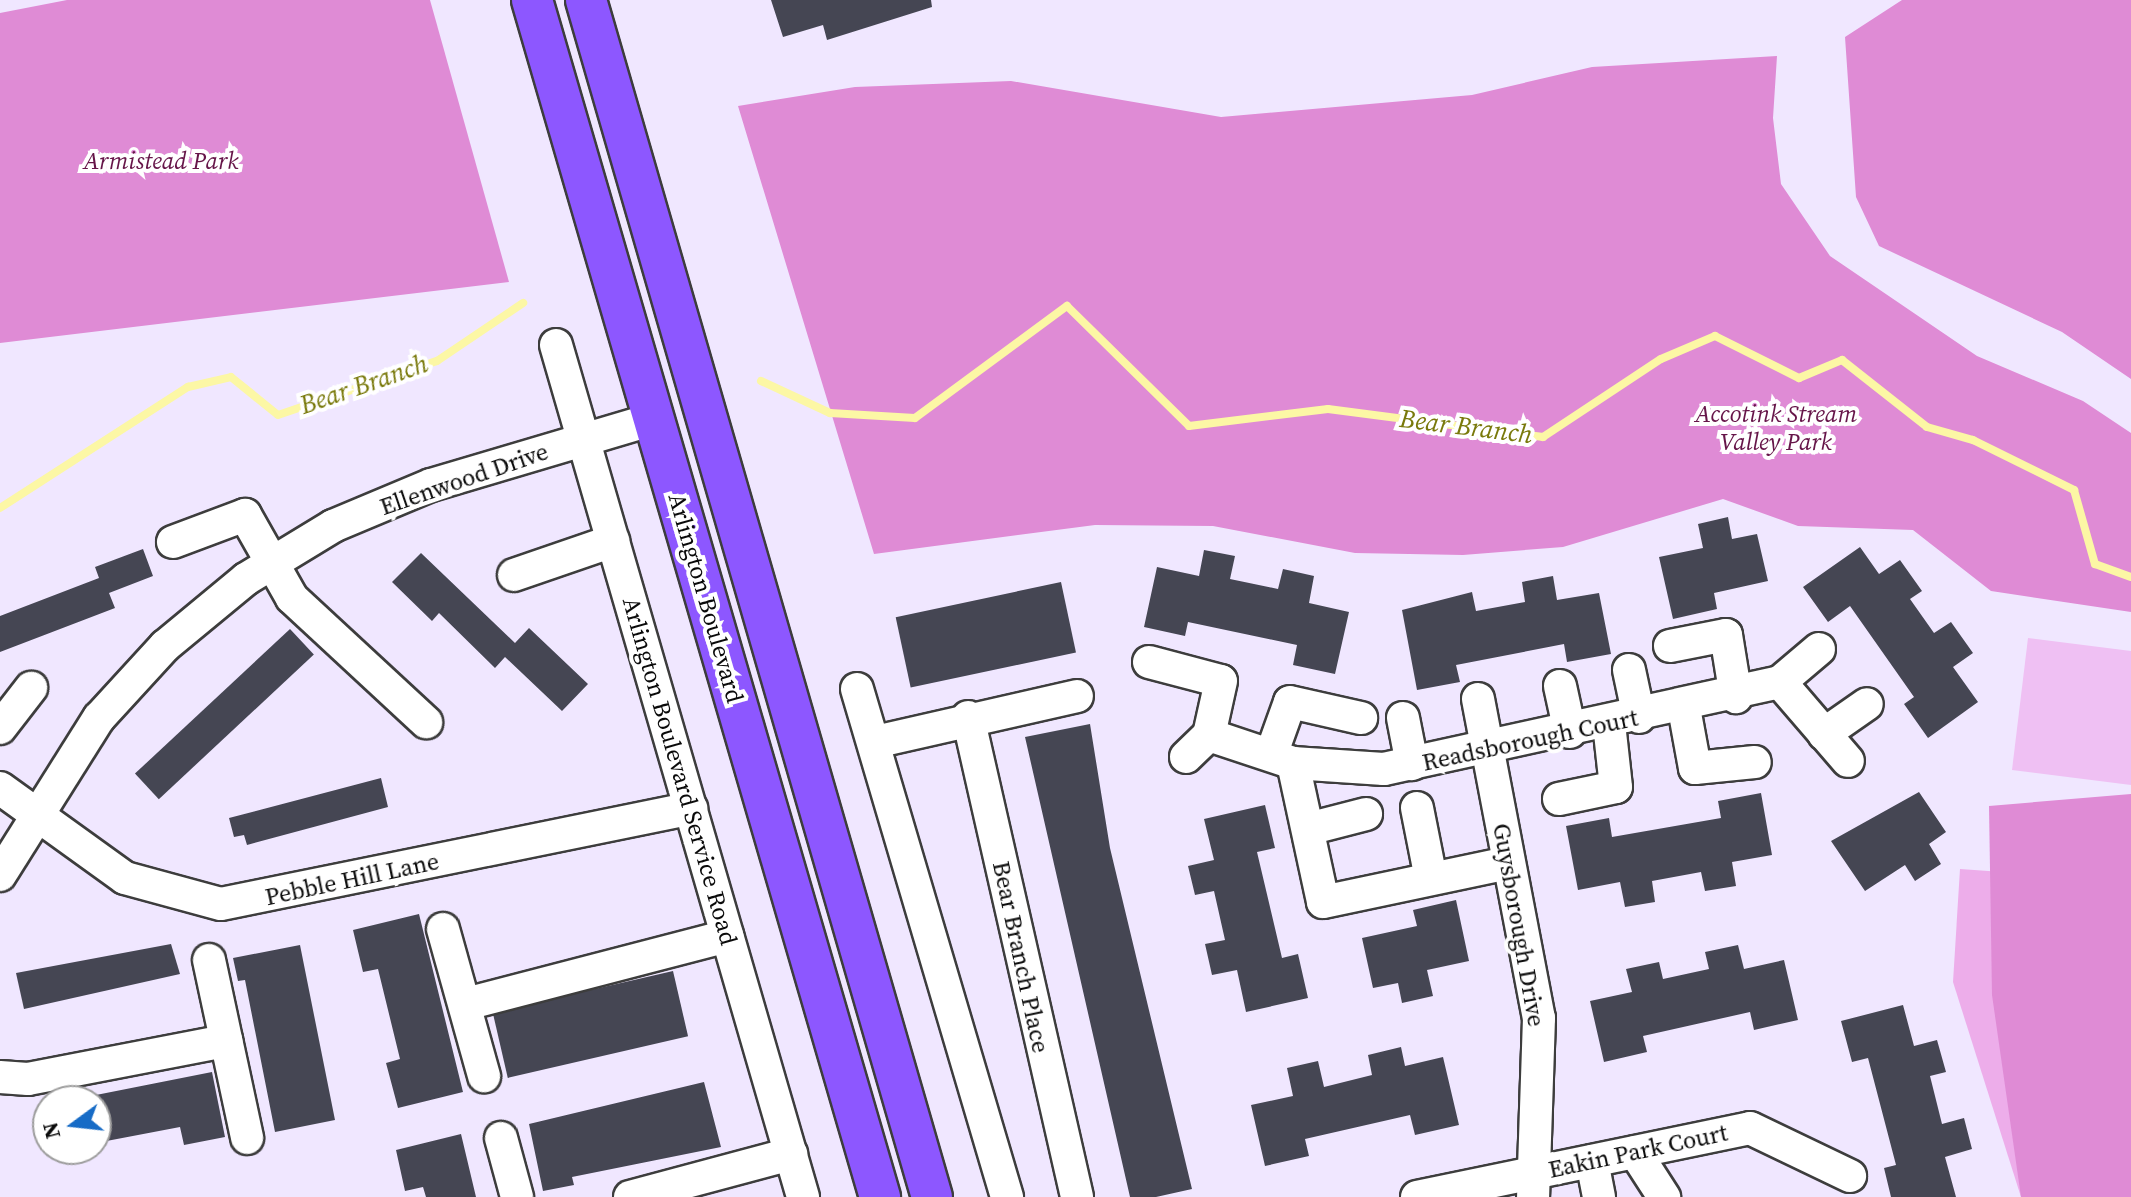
<!DOCTYPE html>
<html>
<head>
<meta charset="utf-8">
<style>
  body { margin:0 }
  #map { position:relative; width:2131px; height:1197px; overflow:hidden; background:#f0e7ff; font-family:"Source Serif 4",serif }
  div>[style] { position:absolute }
  .green>* { inset:0; background:#edadea }
  .forest>* { inset:0; background:#df8bd5 }
  .pitch>* { inset:0; background:#efc0f3 }
  .stream>* { height:8px; margin:-4px; padding:0 4px; transform-origin:4px; border-radius:4px; background:#fcf7a5 }
  .building>* { inset:0; background:#454653; transform-origin:0 0 }
  .roads { filter:drop-shadow(2px 0 #3d3d3d) drop-shadow(-2px 0 #3d3d3d) drop-shadow(0 2px #3d3d3d) drop-shadow(0 -2px #3d3d3d) }
  .minor>* { height:32px; margin:-16px; padding:0 16px; transform-origin:16px; border-radius:16px; background:#fff }
  .major>* { height:40px; margin:-20px; padding:0 20px; transform-origin:20px; border-radius:20px; background:#8d57ff }
  span { translate:-50% -50%; white-space:nowrap; text-align:center; line-height:1.15; -webkit-text-stroke:8px #fff; paint-order:stroke }
  .park-label { font-size:24px; color:#661549; font-style:italic }
  .street-label { font-size:24px; color:#0a0a0a }
  .water-label { font-size:26px; color:#79790b; font-style:italic }
  .north { position:absolute; left:32px; top:1085px; width:80px; height:80px; box-sizing:border-box; background:#fff; border:2px solid #9d9d9d; border-radius:50%; rotate:255deg; font-size:22px; font-weight:700; line-height:32px; text-align:center; color:#0a0a0a }
  .north::after { content:''; display:block; margin:auto; width:28px; height:36px; background:#166bc6; clip-path:polygon(50% 0,100% 100%,50% 72%,0 100%) }
</style>
</head>
<body>
<div id="map">
  <div class="green">
    <i style="clip-path:polygon(1960px 869px,2118px 880px,2131px 1197px,2021px 1197px,1953px 982px)"></i>
  </div>
  <div class="forest">
    <i style="clip-path:polygon(67px 0,430px 0,509px 282px,0 343px,0 13px)"></i>
    <i style="clip-path:polygon(1902px 0,2131px 0,2131px 379px,2062px 332px,1879px 246px,1856px 197px,1845px 37px)"></i>
    <i style="clip-path:polygon(1777px 56px,1773px 118px,1781px 184px,1830px 256px,1977px 356px,2083px 401px,2131px 433px,2131px 612px,1991px 591px,1913px 530px,1798px 526px,1723px 499px,1563px 547px,1463px 555px,1355px 553px,1213px 526px,1095px 525px,874px 554px,738px 106px,855px 87px,1011px 81px,1221px 117px,1472px 95px,1592px 67px)"></i>
    <i style="clip-path:polygon(2131px 794px,2131px 1197px,2021px 1197px,1992px 995px,1989px 806px)"></i>
  </div>
  <div class="pitch">
    <i style="clip-path:polygon(2028px 638px,2131px 651px,2131px 785px,2012px 770px)"></i>
  </div>
  <div class="stream">
    <i style="left:761px;top:381px;width:76px;rotate:24.9deg"></i>
    <i style="left:830px;top:413px;width:85px;rotate:3.4deg"></i>
    <i style="left:915px;top:418px;width:189px;rotate:-36.4deg"></i>
    <i style="left:1067px;top:306px;width:171px;rotate:44.5deg"></i>
    <i style="left:1189px;top:426px;width:140px;rotate:-7deg"></i>
    <i style="left:1328px;top:409px;width:217px;rotate:7.4deg"></i>
    <i style="left:1543px;top:437px;width:141px;rotate:-33.5deg"></i>
    <i style="left:1661px;top:359px;width:59px;rotate:-23.1deg"></i>
    <i style="left:1715px;top:336px;width:94px;rotate:26.6deg"></i>
    <i style="left:1799px;top:378px;width:47px;rotate:-22.7deg"></i>
    <i style="left:1842px;top:360px;width:108px;rotate:38.2deg"></i>
    <i style="left:1927px;top:427px;width:48px;rotate:15.8deg"></i>
    <i style="left:1973px;top:440px;width:113px;rotate:26.3deg"></i>
    <i style="left:2074px;top:490px;width:77px;rotate:74.2deg"></i>
    <i style="left:2095px;top:564px;width:38px;rotate:20deg"></i>
    <i style="left:0;top:508px;width:224px;rotate:-32.8deg"></i>
    <i style="left:188px;top:387px;width:44px;rotate:-13.1deg"></i>
    <i style="left:231px;top:377px;width:60px;rotate:39deg"></i>
    <i style="left:278px;top:415px;width:168px;rotate:-18.8deg"></i>
    <i style="left:437px;top:361px;width:104px;rotate:-34deg"></i>
  </div>
  <div class="building">
    <i style="clip-path:polygon(771px 0,931px 0,932px 7px,827px 40px,823px 25px,783px 37px)"></i>
    <i style="clip-path:polygon(1728px 517px,1732px 539px,1757px 534px,1768px 581px,1714px 593px,1717px 609px,1673px 619px,1659px 557px,1703px 548px,1698px 524px)"></i>
    <i style="clip-path:polygon(1860px 547px,1879px 574px,1900px 560px,1922px 591px,1910px 599px,1934px 633px,1951px 622px,1973px 653px,1953px 667px,1978px 702px,1928px 738px,1904px 704px,1914px 697px,1850px 606px,1828px 622px,1803px 587px)"></i>
    <i style="clip-path:polygon(143px 549px,153px 576px,109px 593px,115px 608px,0 652px,0 616px,99px 578px,95px 567px)"></i>
    <i style="clip-path:polygon(1204px 550px,1235px 556px,1230px 579px,1278px 589px,1283px 569px,1314px 576px,1309px 603px,1349px 612px,1335px 674px,1293px 665px,1297px 645px,1188px 622px,1185px 636px,1144px 627px,1157px 567px,1199px 576px)"></i>
    <i style="clip-path:polygon(421px 553px,515px 643px,529px 628px,588px 684px,562px 711px,505px 657px,495px 668px,439px 613px,432px 621px,392px 582px)"></i>
    <i style="clip-path:polygon(1553px 576px,1557px 600px,1599px 593px,1611px 654px,1567px 662px,1564px 644px,1456px 665px,1460px 682px,1417px 690px,1402px 610px,1472px 592px,1476px 611px,1525px 602px,1522px 582px)"></i>
    <i style="left:1061px;top:582px;width:72px;height:169px;rotate:78deg"></i>
    <i style="left:290px;top:629px;width:35px;height:212px;rotate:47deg"></i>
    <i style="clip-path:polygon(1090px 724px,1110px 848px,1192px 1189px,1156px 1197px,1130px 1197px,1025px 737px)"></i>
    <i style="clip-path:polygon(381px 778px,388px 807px,247px 845px,244px 835px,234px 837px,229px 818px)"></i>
    <i style="clip-path:polygon(1919px 792px,1946px 832px,1929px 844px,1941px 864px,1915px 881px,1905px 865px,1865px 891px,1831px 841px)"></i>
    <i style="clip-path:polygon(1761px 793px,1772px 855px,1732px 862px,1736px 886px,1705px 891px,1701px 872px,1652px 881px,1655px 902px,1625px 907px,1620px 882px,1578px 890px,1566px 826px,1609px 818px,1612px 837px,1721px 818px,1718px 801px)"></i>
    <i style="clip-path:polygon(1265px 805px,1275px 848px,1257px 852px,1282px 958px,1298px 954px,1308px 998px,1246px 1012px,1237px 970px,1212px 975px,1205px 944px,1225px 940px,1214px 891px,1195px 895px,1188px 866px,1214px 860px,1204px 819px)"></i>
    <i style="clip-path:polygon(1456px 900px,1469px 961px,1427px 970px,1433px 996px,1402px 1003px,1398px 983px,1373px 988px,1362px 938px,1417px 926px,1413px 910px)"></i>
    <i style="clip-path:polygon(419px 914px,463px 1092px,398px 1108px,386px 1063px,400px 1059px,378px 969px,363px 972px,353px 930px)"></i>
    <i style="clip-path:polygon(171px 944px,180px 974px,24px 1009px,16px 973px)"></i>
    <i style="clip-path:polygon(300px 945px,335px 1120px,275px 1132px,245px 980px,238px 981px,233px 958px)"></i>
    <i style="clip-path:polygon(1738px 945px,1744px 969px,1784px 960px,1798px 1020px,1754px 1030px,1750px 1012px,1643px 1036px,1647px 1052px,1604px 1062px,1590px 1001px,1632px 992px,1626px 969px,1659px 962px,1663px 979px,1709px 969px,1705px 952px)"></i>
    <i style="left:673px;top:971px;width:67px;height:185px;rotate:77deg"></i>
    <i style="clip-path:polygon(1903px 1005px,1914px 1046px,1937px 1040px,1946px 1072px,1930px 1076px,1942px 1124px,1964px 1118px,1972px 1149px,1945px 1157px,1956px 1197px,1891px 1197px,1884px 1168px,1896px 1165px,1868px 1058px,1852px 1062px,1841px 1021px)"></i>
    <i style="clip-path:polygon(1401px 1047px,1405px 1066px,1443px 1057px,1459px 1125px,1415px 1135px,1410px 1115px,1305px 1139px,1309px 1156px,1265px 1166px,1251px 1105px,1293px 1096px,1287px 1068px,1318px 1061px,1324px 1087px,1372px 1075px,1368px 1055px)"></i>
    <i style="clip-path:polygon(212px 1072px,225px 1137px,184px 1145px,180px 1127px,96px 1143px,96px 1095px)"></i>
    <i style="clip-path:polygon(704px 1082px,721px 1147px,572px 1177px,574px 1185px,543px 1191px,529px 1124px)"></i>
    <i style="clip-path:polygon(461px 1134px,476px 1197px,426px 1197px,423px 1187px,405px 1191px,396px 1150px)"></i>
  </div>
  <div class="roads">
    <div class="minor">
      <i style="left:556px;top:345px;width:887px;rotate:73.83deg"></i>
      <i style="left:173px;top:542px;width:77px;rotate:-20.6deg"></i>
      <i style="left:245px;top:515px;width:95px;rotate:60.5deg"></i>
      <i style="left:292px;top:598px;width:183px;rotate:42.8deg"></i>
      <i style="left:514px;top:575px;width:105px;rotate:-19deg"></i>
      <i style="left:1670px;top:646px;width:57px;rotate:-11.1deg"></i>
      <i style="left:1726px;top:635px;width:63px;rotate:80.8deg"></i>
      <i style="left:1149px;top:662px;width:74px;rotate:14.8deg"></i>
      <i style="left:1221px;top:681px;width:55px;rotate:102.5deg"></i>
      <i style="left:1629px;top:670px;width:48px;rotate:78deg"></i>
      <i style="left:1780px;top:682px;width:51px;rotate:-40.2deg"></i>
      <i style="left:1560px;top:686px;width:47px;rotate:77.7deg"></i>
      <i style="left:857px;top:689px;width:530px;rotate:73.55deg"></i>
      <i style="left:1478px;top:699px;width:325px;rotate:79.2deg"></i>
      <i style="left:1539px;top:1018px;width:179px;rotate:91.9deg"></i>
      <i style="left:1684px;top:708px;width:61px;rotate:79.6deg"></i>
      <i style="left:1695px;top:768px;width:60px;rotate:-5.7deg"></i>
      <i style="left:968px;top:717px;width:492px;rotate:77.2deg"></i>
      <i style="left:1403px;top:718px;width:47px;rotate:78.9deg"></i>
      <i style="left:0;top:728px;width:51px;rotate:-52.2deg"></i>
      <i style="left:1824px;top:734px;width:52px;rotate:-34.9deg"></i>
      <i style="left:875px;top:742px;width:207px;rotate:-12.8deg"></i>
      <i style="left:1271px;top:755px;width:56px;rotate:-70.3deg"></i>
      <i style="left:1290px;top:702px;width:73px;rotate:12.7deg"></i>
      <i style="left:1186px;top:757px;width:32px;rotate:-44deg"></i>
      <i style="left:1209px;top:735px;width:89px;rotate:18.4deg"></i>
      <i style="left:1293px;top:763px;width:91px;rotate:3.8deg"></i>
      <i style="left:1384px;top:769px;width:405px;rotate:-12.4deg"></i>
      <i style="left:1780px;top:682px;width:104px;rotate:49.3deg"></i>
      <i style="left:1293px;top:763px;width:142px;rotate:77.8deg"></i>
      <i style="left:1323px;top:902px;width:189px;rotate:-11.9deg"></i>
      <i style="left:0;top:788px;width:154px;rotate:35.8deg"></i>
      <i style="left:125px;top:878px;width:99px;rotate:15.2deg"></i>
      <i style="left:221px;top:904px;width:480px;rotate:-11.5deg"></i>
      <i style="left:1559px;top:799px;width:58px;rotate:-11.9deg"></i>
      <i style="left:1616px;top:787px;width:63px;rotate:-96.3deg"></i>
      <i style="left:1417px;top:808px;width:72px;rotate:78.8deg"></i>
      <i style="left:1308px;top:829px;width:60px;rotate:-14.5deg"></i>
      <i style="left:0;top:875px;width:186px;rotate:-57.8deg"></i>
      <i style="left:99px;top:718px;width:98px;rotate:-47.5deg"></i>
      <i style="left:165px;top:646px;width:105px;rotate:-39.6deg"></i>
      <i style="left:246px;top:579px;width:102px;rotate:-31.3deg"></i>
      <i style="left:333px;top:526px;width:106px;rotate:-22.7deg"></i>
      <i style="left:431px;top:485px;width:233px;rotate:-16.5deg"></i>
      <i style="left:443px;top:929px;width:153px;rotate:74.4deg"></i>
      <i style="left:209px;top:960px;width:182px;rotate:77.9deg"></i>
      <i style="left:466px;top:1004px;width:270px;rotate:-14.6deg"></i>
      <i style="left:0;top:1077px;width:28px;rotate:4deg"></i>
      <i style="left:28px;top:1079px;width:202px;rotate:-10.9deg"></i>
      <i style="left:501px;top:1138px;width:61px;rotate:74.8deg"></i>
      <i style="left:1635px;top:1152px;width:54px;rotate:57.2deg"></i>
      <i style="left:1592px;top:1161px;width:37px;rotate:79deg"></i>
      <i style="left:630px;top:1197px;width:167px;rotate:-15deg"></i>
      <i style="left:1417px;top:1197px;width:340px;rotate:-11.7deg"></i>
      <i style="left:1750px;top:1128px;width:111px;rotate:25.6deg"></i>
    </div>
    <div class="major">
      <i style="left:532px;top:0;width:1247px;rotate:73.79deg"></i>
      <i style="left:586px;top:0;width:1246px;rotate:73.88deg"></i>
    </div>
  </div>
  <div class="park-label">
    <span style="left:161px;top:161px">Armistead Park</span>
    <span style="left:1776px;top:428px">Accotink Stream<br>Valley Park</span>
  </div>
  <div class="street-label">
    <span style="left:464px;top:479px;rotate:-19deg">Ellenwood Drive</span>
    <span style="left:706px;top:598px;rotate:74deg">Arlington Boulevard</span>
    <span style="left:1530px;top:740px;rotate:-12deg">Readsborough Court</span>
    <span style="left:680px;top:771px;rotate:74deg">Arlington Boulevard Service Road</span>
    <span style="left:352px;top:879px;rotate:-12deg">Pebble Hill Lane</span>
    <span style="left:1519px;top:925px;rotate:80deg">Guysborough Drive</span>
    <span style="left:1021px;top:957px;rotate:78deg">Bear Branch Place</span>
    <span style="left:1638px;top:1151px;rotate:-12deg">Eakin Park Court</span>
  </div>
  <div class="water-label">
    <span style="left:364px;top:385px;rotate:-19deg">Bear Branch</span>
    <span style="left:1466px;top:427px;rotate:7deg">Bear Branch</span>
  </div>
  <div class="north">N</div>
</div>
</body>
</html>
